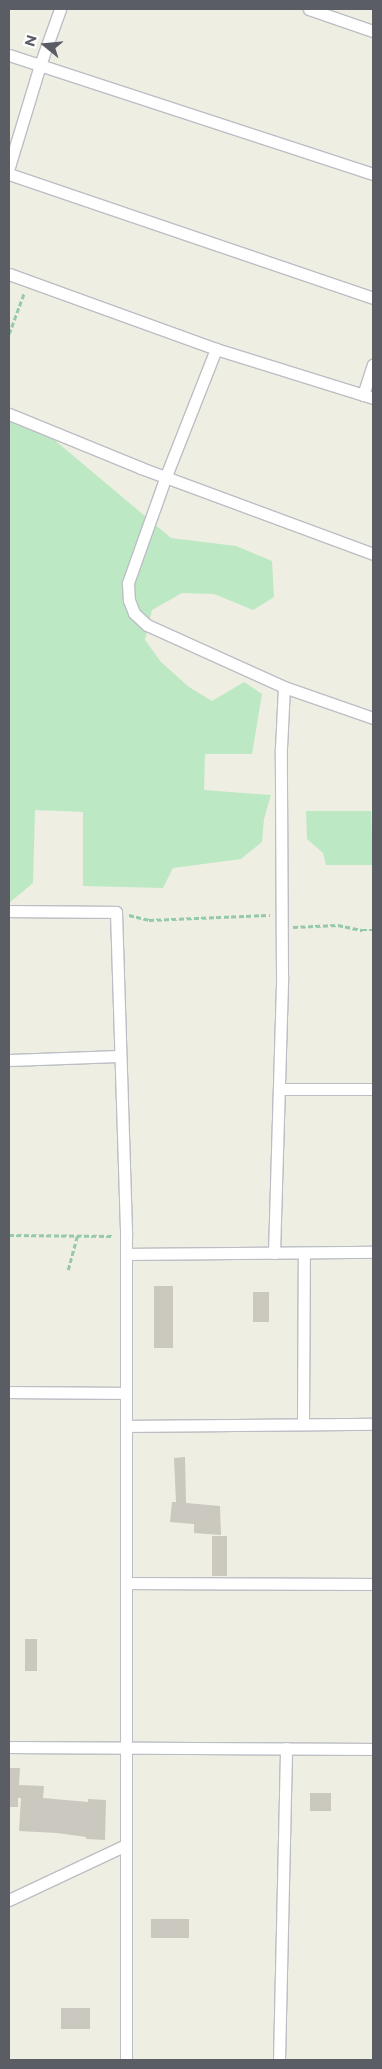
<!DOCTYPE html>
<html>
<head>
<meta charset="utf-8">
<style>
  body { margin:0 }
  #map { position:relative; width:382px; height:2069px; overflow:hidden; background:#efeee2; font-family:Montserrat,sans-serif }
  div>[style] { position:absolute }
  .green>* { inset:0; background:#bce9c3 }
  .building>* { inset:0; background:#cac8bf; transform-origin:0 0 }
  .path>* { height:2.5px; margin-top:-1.25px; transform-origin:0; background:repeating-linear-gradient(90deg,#94caab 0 5px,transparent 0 7.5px) }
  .roads { filter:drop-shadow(1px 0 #bcbec5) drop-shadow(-1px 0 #bcbec5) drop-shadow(0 1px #bcbec5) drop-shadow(0 -1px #bcbec5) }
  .street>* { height:11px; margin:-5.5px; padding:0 5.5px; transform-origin:5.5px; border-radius:5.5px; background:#fff }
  span { translate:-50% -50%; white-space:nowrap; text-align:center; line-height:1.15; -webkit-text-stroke:4px #fff; paint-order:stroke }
  .frame { position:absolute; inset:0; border:10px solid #5a5d64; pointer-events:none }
  .north { position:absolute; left:20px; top:20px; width:50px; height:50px; -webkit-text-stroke:4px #fff; paint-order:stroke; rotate:287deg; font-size:14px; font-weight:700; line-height:20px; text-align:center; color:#5a5d64 }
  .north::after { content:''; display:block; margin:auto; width:18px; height:22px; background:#5a5d64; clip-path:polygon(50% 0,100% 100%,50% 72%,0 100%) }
</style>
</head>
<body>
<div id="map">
  <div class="green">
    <i style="clip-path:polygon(9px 418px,45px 432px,171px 538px,236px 546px,272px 561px,274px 597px,253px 610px,214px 594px,182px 593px,152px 610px,145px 640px,161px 662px,189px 687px,212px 701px,244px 682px,262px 694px,252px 754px,205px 754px,204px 790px,271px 795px,264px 819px,262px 842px,241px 859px,173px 868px,163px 888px,83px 886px,83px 812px,35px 810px,33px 883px,9px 903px)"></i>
    <i style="clip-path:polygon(306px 811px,371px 811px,373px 865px,326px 865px,323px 853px,307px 839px)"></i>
  </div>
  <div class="building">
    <i style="left:154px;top:1286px;width:19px;height:62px"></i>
    <i style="left:253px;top:1292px;width:16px;height:30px"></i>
    <i style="clip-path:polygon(185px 1457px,186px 1503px,220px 1506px,221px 1535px,194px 1533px,194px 1524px,170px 1522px,172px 1502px,176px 1502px,174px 1458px)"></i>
    <i style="left:212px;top:1536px;width:15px;height:40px"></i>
    <i style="left:25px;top:1639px;width:12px;height:32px"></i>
    <i style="clip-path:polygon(9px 1768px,20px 1768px,19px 1785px,44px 1786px,43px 1798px,88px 1802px,88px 1799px,106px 1800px,105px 1840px,86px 1839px,86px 1837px,57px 1833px,19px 1831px,21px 1798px,18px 1798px,18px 1807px,9px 1807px)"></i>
    <i style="left:310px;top:1793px;width:21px;height:18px"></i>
    <i style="left:189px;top:1919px;width:19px;height:38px;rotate:90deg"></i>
    <i style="left:61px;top:2008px;width:29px;height:21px"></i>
  </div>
  <div class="path">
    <i style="left:9px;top:334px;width:44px;rotate:-69.9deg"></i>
    <i style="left:129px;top:915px;width:21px;rotate:14deg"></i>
    <i style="left:149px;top:920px;width:121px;rotate:-2.4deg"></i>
    <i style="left:293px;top:927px;width:45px;rotate:-2.5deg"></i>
    <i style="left:338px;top:925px;width:25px;rotate:12deg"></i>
    <i style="left:362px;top:930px;width:11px"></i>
    <i style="left:9px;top:1235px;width:105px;rotate:0.5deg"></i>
    <i style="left:68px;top:1270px;width:35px;rotate:-75deg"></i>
  </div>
  <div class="roads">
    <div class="street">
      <i style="left:309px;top:9px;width:68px;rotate:19deg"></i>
      <i style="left:9px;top:55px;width:383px;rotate:18.1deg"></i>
      <i style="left:9px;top:167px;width:107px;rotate:-73.1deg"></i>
      <i style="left:40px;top:65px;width:59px;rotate:-70.3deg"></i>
      <i style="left:9px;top:174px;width:385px;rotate:18.8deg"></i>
      <i style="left:9px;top:274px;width:220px;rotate:19.9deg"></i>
      <i style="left:216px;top:349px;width:164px;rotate:17.3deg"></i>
      <i style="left:216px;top:349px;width:136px;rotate:111.5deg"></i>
      <i style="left:166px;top:476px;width:114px;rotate:109.6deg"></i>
      <i style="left:128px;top:583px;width:17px;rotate:87deg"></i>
      <i style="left:129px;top:600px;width:14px;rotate:69deg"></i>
      <i style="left:134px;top:613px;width:18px;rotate:43deg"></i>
      <i style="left:147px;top:625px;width:150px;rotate:24.3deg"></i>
      <i style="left:284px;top:687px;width:94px;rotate:19.2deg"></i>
      <i style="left:363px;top:395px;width:32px;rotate:-72deg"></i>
      <i style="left:9px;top:414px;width:143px;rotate:22.2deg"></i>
      <i style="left:141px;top:468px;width:247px;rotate:20.3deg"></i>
      <i style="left:9px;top:911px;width:107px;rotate:0.5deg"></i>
      <i style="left:116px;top:912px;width:324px;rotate:88.2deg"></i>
      <i style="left:126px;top:1236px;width:824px;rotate:90deg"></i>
      <i style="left:9px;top:1060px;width:111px;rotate:-2.1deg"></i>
      <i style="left:279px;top:1089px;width:94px"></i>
      <i style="left:274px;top:1253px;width:277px;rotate:-88.3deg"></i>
      <i style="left:282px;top:976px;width:228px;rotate:-90.3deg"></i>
      <i style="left:281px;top:748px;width:61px;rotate:-87.2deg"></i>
      <i style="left:126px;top:1254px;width:247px;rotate:-0.5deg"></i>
      <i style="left:9px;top:1392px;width:117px;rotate:0.5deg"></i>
      <i style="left:303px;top:1423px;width:170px;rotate:-89.7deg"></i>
      <i style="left:126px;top:1426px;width:247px;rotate:-0.5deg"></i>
      <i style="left:126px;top:1583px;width:247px;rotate:0.2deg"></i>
      <i style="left:9px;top:1747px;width:364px;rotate:0.3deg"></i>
      <i style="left:9px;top:1900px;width:127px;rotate:-25.2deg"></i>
      <i style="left:279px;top:2060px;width:312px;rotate:-88.7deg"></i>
    </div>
  </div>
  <div class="frame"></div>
  <div class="north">N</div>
</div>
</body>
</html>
